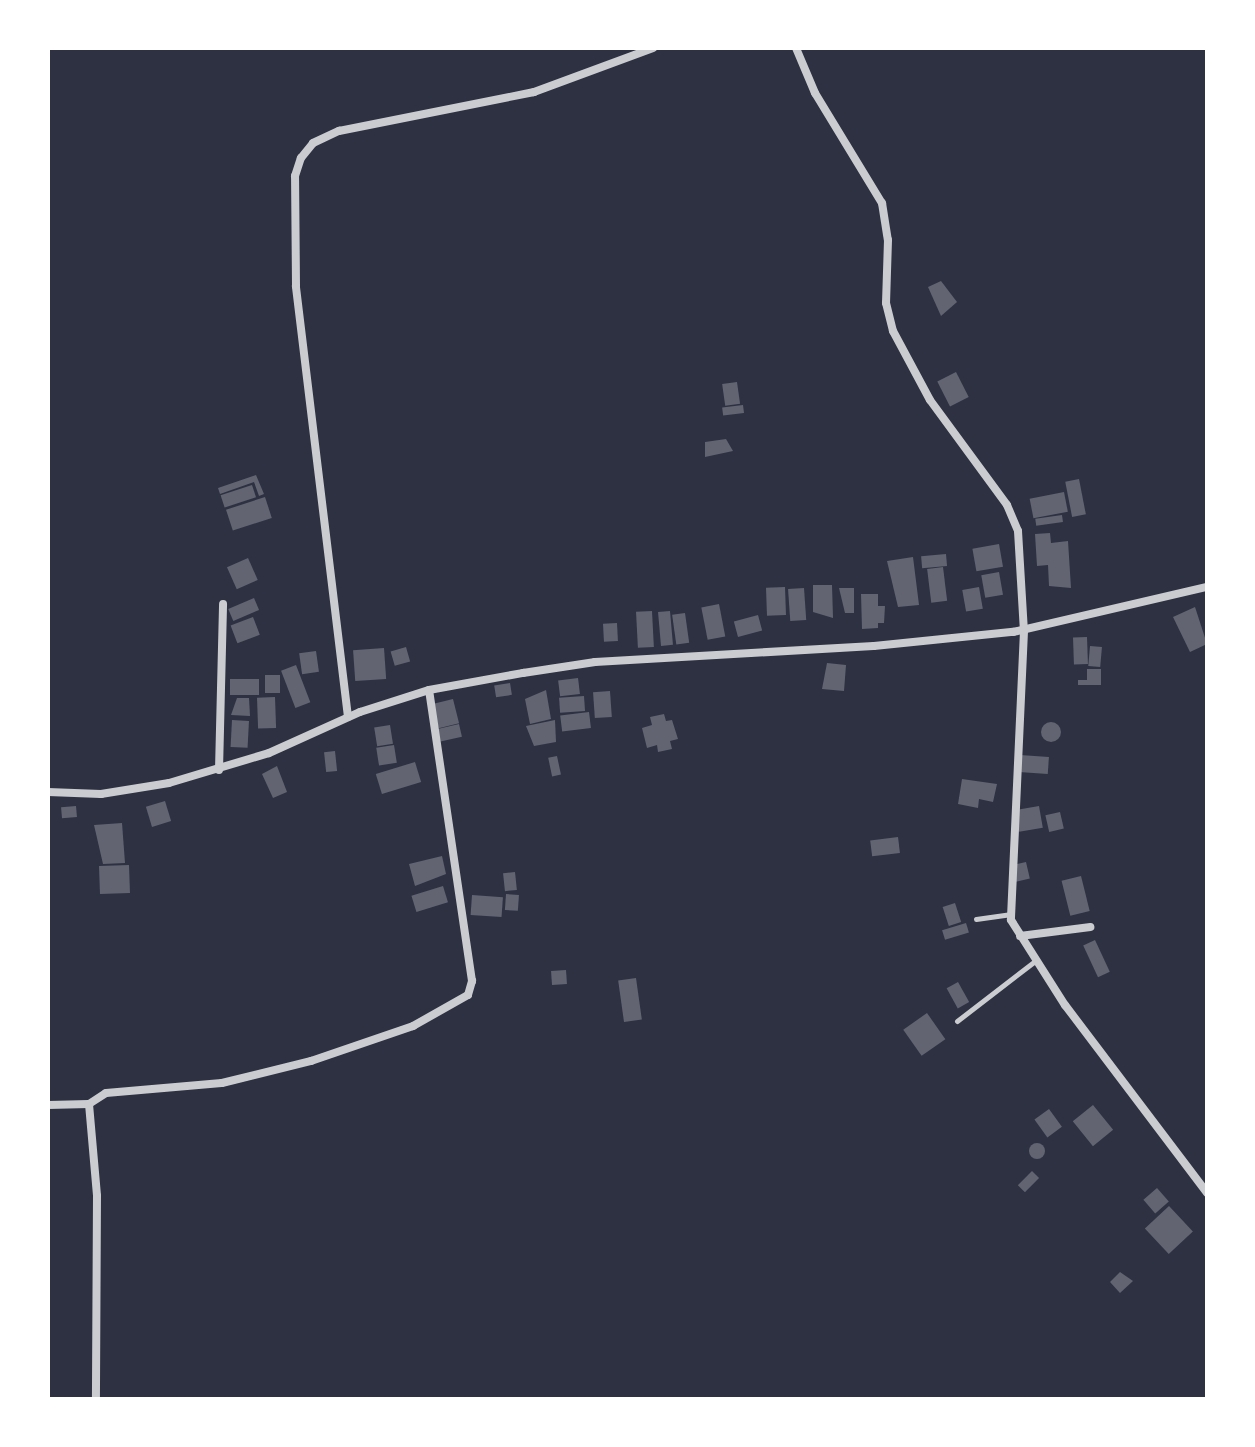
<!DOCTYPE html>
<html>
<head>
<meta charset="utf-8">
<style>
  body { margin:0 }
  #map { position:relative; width:1255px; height:1447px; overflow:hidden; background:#2d3142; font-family:"Space Grotesk",sans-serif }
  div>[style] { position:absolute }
  .building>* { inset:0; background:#626471; transform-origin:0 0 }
  .round { border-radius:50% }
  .service>* { height:5px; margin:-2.5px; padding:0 2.5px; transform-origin:2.5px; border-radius:2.5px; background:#caccd0 }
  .minor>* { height:8px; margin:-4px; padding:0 4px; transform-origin:4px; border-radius:4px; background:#caccd0 }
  span { translate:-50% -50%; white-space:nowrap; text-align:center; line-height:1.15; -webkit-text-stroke:7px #fff; paint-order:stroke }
  .frame { position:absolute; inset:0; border:50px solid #fff; pointer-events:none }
</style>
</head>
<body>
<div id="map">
  <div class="building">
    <i style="clip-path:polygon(941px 281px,957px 302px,941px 316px,928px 287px)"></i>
    <i style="left:956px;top:372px;width:28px;height:21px;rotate:63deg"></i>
    <i style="left:737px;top:382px;width:22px;height:15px;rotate:82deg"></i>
    <i style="left:743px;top:405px;width:8px;height:21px;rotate:83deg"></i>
    <i style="clip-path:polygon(726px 439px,733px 451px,705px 457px,705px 442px)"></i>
    <i style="clip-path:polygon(256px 475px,264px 494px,259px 496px,254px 482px,220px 494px,218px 488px)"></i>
    <i style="left:1079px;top:479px;width:36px;height:14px;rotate:79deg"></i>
    <i style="left:252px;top:485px;width:13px;height:33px;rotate:72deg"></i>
    <i style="left:1064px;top:492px;width:20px;height:35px;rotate:79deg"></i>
    <i style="left:265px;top:497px;width:22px;height:41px;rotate:72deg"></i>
    <i style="left:1062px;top:515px;width:7px;height:27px;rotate:82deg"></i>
    <i style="clip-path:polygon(1050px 533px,1051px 543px,1068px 541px,1071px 588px,1049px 586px,1048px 565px,1037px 566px,1035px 534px)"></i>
    <i style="left:999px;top:544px;width:23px;height:27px;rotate:80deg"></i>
    <i style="left:946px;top:554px;width:12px;height:25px;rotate:85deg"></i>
    <i style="clip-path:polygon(913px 557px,919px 605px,898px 607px,887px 561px)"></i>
    <i style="left:248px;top:558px;width:24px;height:23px;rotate:66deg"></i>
    <i style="left:943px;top:567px;width:34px;height:16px;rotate:83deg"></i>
    <i style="left:999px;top:572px;width:23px;height:18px;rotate:80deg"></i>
    <i style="clip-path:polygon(813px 585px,832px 585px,833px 618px,813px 612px)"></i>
    <i style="left:785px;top:587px;width:28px;height:19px;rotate:88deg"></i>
    <i style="left:979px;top:587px;width:22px;height:17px;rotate:80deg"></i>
    <i style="left:804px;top:588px;width:32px;height:16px;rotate:86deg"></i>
    <i style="clip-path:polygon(839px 588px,854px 588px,854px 613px,845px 613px)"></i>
    <i style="clip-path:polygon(861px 594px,878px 594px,878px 606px,885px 606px,884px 623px,878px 623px,878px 628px,862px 629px)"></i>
    <i style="left:254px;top:598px;width:13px;height:28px;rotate:67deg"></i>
    <i style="left:719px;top:604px;width:33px;height:18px;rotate:79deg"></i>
    <i style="clip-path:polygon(1195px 607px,1207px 644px,1190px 652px,1173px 617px)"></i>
    <i style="left:652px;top:611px;width:36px;height:16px;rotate:87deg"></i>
    <i style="left:670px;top:611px;width:34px;height:12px;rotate:85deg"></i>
    <i style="left:685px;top:613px;width:30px;height:13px;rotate:82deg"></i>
    <i style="left:758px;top:615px;width:16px;height:25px;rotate:75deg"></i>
    <i style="left:253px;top:617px;width:19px;height:24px;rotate:69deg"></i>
    <i style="left:617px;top:623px;width:18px;height:14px;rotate:87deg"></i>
    <i style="left:1087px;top:637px;width:27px;height:14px;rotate:88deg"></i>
    <i style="left:1090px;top:646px;width:12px;height:20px;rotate:5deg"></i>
    <i style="left:406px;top:647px;width:15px;height:16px;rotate:74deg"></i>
    <i style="left:384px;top:648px;width:31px;height:31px;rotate:86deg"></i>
    <i style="left:316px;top:651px;width:21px;height:17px;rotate:82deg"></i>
    <i style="clip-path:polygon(827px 663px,846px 665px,844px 691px,822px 689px)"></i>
    <i style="left:296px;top:665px;width:40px;height:16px;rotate:69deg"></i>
    <i style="clip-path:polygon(1087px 669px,1101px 669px,1101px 685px,1078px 685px,1078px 680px,1087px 680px)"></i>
    <i style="left:265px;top:675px;width:15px;height:18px"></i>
    <i style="left:578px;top:678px;width:16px;height:20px;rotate:83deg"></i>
    <i style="left:259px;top:679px;width:16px;height:29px;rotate:90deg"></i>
    <i style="left:510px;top:683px;width:12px;height:16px;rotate:81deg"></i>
    <i style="clip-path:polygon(546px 690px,551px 719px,530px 724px,525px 699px)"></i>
    <i style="left:610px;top:691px;width:26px;height:17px;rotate:86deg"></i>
    <i style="left:584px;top:696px;width:15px;height:25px;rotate:86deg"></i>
    <i style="left:275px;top:697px;width:31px;height:18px;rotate:88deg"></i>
    <i style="clip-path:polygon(237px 698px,249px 698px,250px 716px,231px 715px)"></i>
    <i style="left:453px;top:699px;width:25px;height:21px;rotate:76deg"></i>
    <i style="left:589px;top:712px;width:16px;height:29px;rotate:83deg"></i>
    <i style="clip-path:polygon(664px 714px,666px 721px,672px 720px,678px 739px,670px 741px,672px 749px,658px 752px,657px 745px,647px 748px,642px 728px,652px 725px,650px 717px)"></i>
    <i style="left:232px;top:720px;width:17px;height:27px;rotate:3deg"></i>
    <i style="clip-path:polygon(555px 720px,556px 742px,534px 746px,526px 726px)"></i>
    <i class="round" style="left:1041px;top:722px;width:20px;height:20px"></i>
    <i style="left:459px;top:724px;width:13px;height:22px;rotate:77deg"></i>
    <i style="left:390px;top:725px;width:19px;height:16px;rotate:81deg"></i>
    <i style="left:394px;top:745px;width:18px;height:18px;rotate:81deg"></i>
    <i style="left:335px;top:751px;width:20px;height:11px;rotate:84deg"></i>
    <i style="left:1020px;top:755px;width:29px;height:17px;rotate:4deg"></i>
    <i style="left:557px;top:756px;width:19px;height:9px;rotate:78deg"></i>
    <i style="left:415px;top:762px;width:21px;height:41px;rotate:73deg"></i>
    <i style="clip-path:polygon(277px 766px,287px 792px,273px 798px,262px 774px)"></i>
    <i style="clip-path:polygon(962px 779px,997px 784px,993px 802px,979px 799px,978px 808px,958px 804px)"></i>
    <i style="left:165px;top:801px;width:21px;height:20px;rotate:73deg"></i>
    <i style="left:76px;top:806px;width:11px;height:15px;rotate:85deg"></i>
    <i style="left:1039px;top:806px;width:22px;height:24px;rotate:80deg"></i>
    <i style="left:1060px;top:812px;width:17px;height:15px;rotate:77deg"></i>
    <i style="clip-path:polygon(122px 823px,125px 863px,103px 864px,94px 825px)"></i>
    <i style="left:898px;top:837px;width:16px;height:28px;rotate:83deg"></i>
    <i style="clip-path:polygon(442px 856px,446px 874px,415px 886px,409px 864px)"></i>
    <i style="left:1026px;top:862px;width:17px;height:16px;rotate:77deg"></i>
    <i style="left:129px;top:865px;width:28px;height:30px;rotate:88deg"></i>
    <i style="left:515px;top:872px;width:18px;height:12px;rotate:84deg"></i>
    <i style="left:1081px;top:876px;width:36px;height:20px;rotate:76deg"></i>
    <i style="left:443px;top:886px;width:17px;height:33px;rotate:73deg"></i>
    <i style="left:506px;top:894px;width:13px;height:16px;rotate:4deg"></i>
    <i style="left:472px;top:895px;width:31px;height:20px;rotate:4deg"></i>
    <i style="left:955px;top:903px;width:20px;height:13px;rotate:72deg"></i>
    <i style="left:966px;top:923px;width:10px;height:25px;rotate:73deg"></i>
    <i style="left:1095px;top:940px;width:35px;height:13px;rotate:65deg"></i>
    <i style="left:566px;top:970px;width:14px;height:15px;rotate:86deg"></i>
    <i style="left:636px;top:978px;width:42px;height:18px;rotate:82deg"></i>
    <i style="left:958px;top:982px;width:23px;height:13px;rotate:61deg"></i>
    <i style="left:927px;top:1013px;width:32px;height:29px;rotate:55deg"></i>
    <i style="left:1093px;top:1105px;width:32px;height:26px;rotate:51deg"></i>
    <i style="left:1049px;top:1109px;width:22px;height:18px;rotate:54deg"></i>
    <i class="round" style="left:1029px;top:1143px;width:16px;height:16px"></i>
    <i style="left:1032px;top:1171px;width:10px;height:20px;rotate:45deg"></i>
    <i style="left:1157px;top:1188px;width:18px;height:18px;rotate:49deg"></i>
    <i style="left:1169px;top:1206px;width:35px;height:33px;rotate:47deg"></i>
    <i style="clip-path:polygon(1120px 1272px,1133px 1281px,1120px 1293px,1110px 1282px)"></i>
  </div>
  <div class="service">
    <i style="left:976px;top:919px;width:34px;rotate:-8deg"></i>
    <i style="left:957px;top:1021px;width:98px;rotate:-37.6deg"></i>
  </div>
  <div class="minor">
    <i style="left:796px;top:48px;width:49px;rotate:67.1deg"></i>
    <i style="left:815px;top:93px;width:129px;rotate:58.7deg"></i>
    <i style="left:882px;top:203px;width:37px;rotate:81deg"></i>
    <i style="left:888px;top:240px;width:63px;rotate:91.8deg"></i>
    <i style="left:886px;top:303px;width:29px;rotate:76deg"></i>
    <i style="left:893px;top:331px;width:78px;rotate:61.8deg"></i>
    <i style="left:930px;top:400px;width:130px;rotate:53.7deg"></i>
    <i style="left:1007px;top:505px;width:28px;rotate:67deg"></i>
    <i style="left:1018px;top:531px;width:100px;rotate:86.6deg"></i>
    <i style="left:1024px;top:631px;width:289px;rotate:92.6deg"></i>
    <i style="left:1011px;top:920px;width:101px;rotate:57.6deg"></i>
    <i style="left:1065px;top:1005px;width:236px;rotate:52.9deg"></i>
    <i style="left:348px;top:717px;width:434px;rotate:-96.9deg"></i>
    <i style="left:296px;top:286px;width:110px;rotate:-90.5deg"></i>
    <i style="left:295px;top:176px;width:19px;rotate:-72deg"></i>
    <i style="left:301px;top:158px;width:19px;rotate:-51deg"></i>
    <i style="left:313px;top:143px;width:29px;rotate:-25deg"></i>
    <i style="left:339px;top:131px;width:199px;rotate:-11.3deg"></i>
    <i style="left:534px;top:92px;width:127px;rotate:-20.3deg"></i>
    <i style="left:219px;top:770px;width:166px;rotate:-88.6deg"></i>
    <i style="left:48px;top:792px;width:53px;rotate:2.2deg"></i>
    <i style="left:101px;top:794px;width:69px;rotate:-9.2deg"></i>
    <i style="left:169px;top:783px;width:104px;rotate:-16.7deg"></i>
    <i style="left:269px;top:753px;width:100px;rotate:-24.3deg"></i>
    <i style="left:360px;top:712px;width:72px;rotate:-17.7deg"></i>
    <i style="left:429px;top:690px;width:96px;rotate:-10.3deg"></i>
    <i style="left:523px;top:673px;width:73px;rotate:-8.7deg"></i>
    <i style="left:595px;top:662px;width:279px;rotate:-3.3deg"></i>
    <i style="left:874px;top:646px;width:140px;rotate:-5.8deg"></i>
    <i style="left:1013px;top:632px;width:199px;rotate:-13.1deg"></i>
    <i style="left:1020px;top:936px;width:71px;rotate:-7.3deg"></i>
    <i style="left:89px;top:1104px;width:92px;rotate:85deg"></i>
    <i style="left:97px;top:1196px;width:203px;rotate:90.3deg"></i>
    <i style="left:48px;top:1105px;width:41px;rotate:-1.4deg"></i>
    <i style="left:89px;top:1104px;width:20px;rotate:-33deg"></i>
    <i style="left:106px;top:1093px;width:116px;rotate:-4.9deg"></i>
    <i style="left:222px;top:1083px;width:92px;rotate:-13.9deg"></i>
    <i style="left:311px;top:1061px;width:108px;rotate:-18.9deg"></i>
    <i style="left:413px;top:1026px;width:63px;rotate:-29.4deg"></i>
    <i style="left:468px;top:995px;width:15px;rotate:-74deg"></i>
    <i style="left:472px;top:981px;width:294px;rotate:-98.4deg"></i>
  </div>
  <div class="frame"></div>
</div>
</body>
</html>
